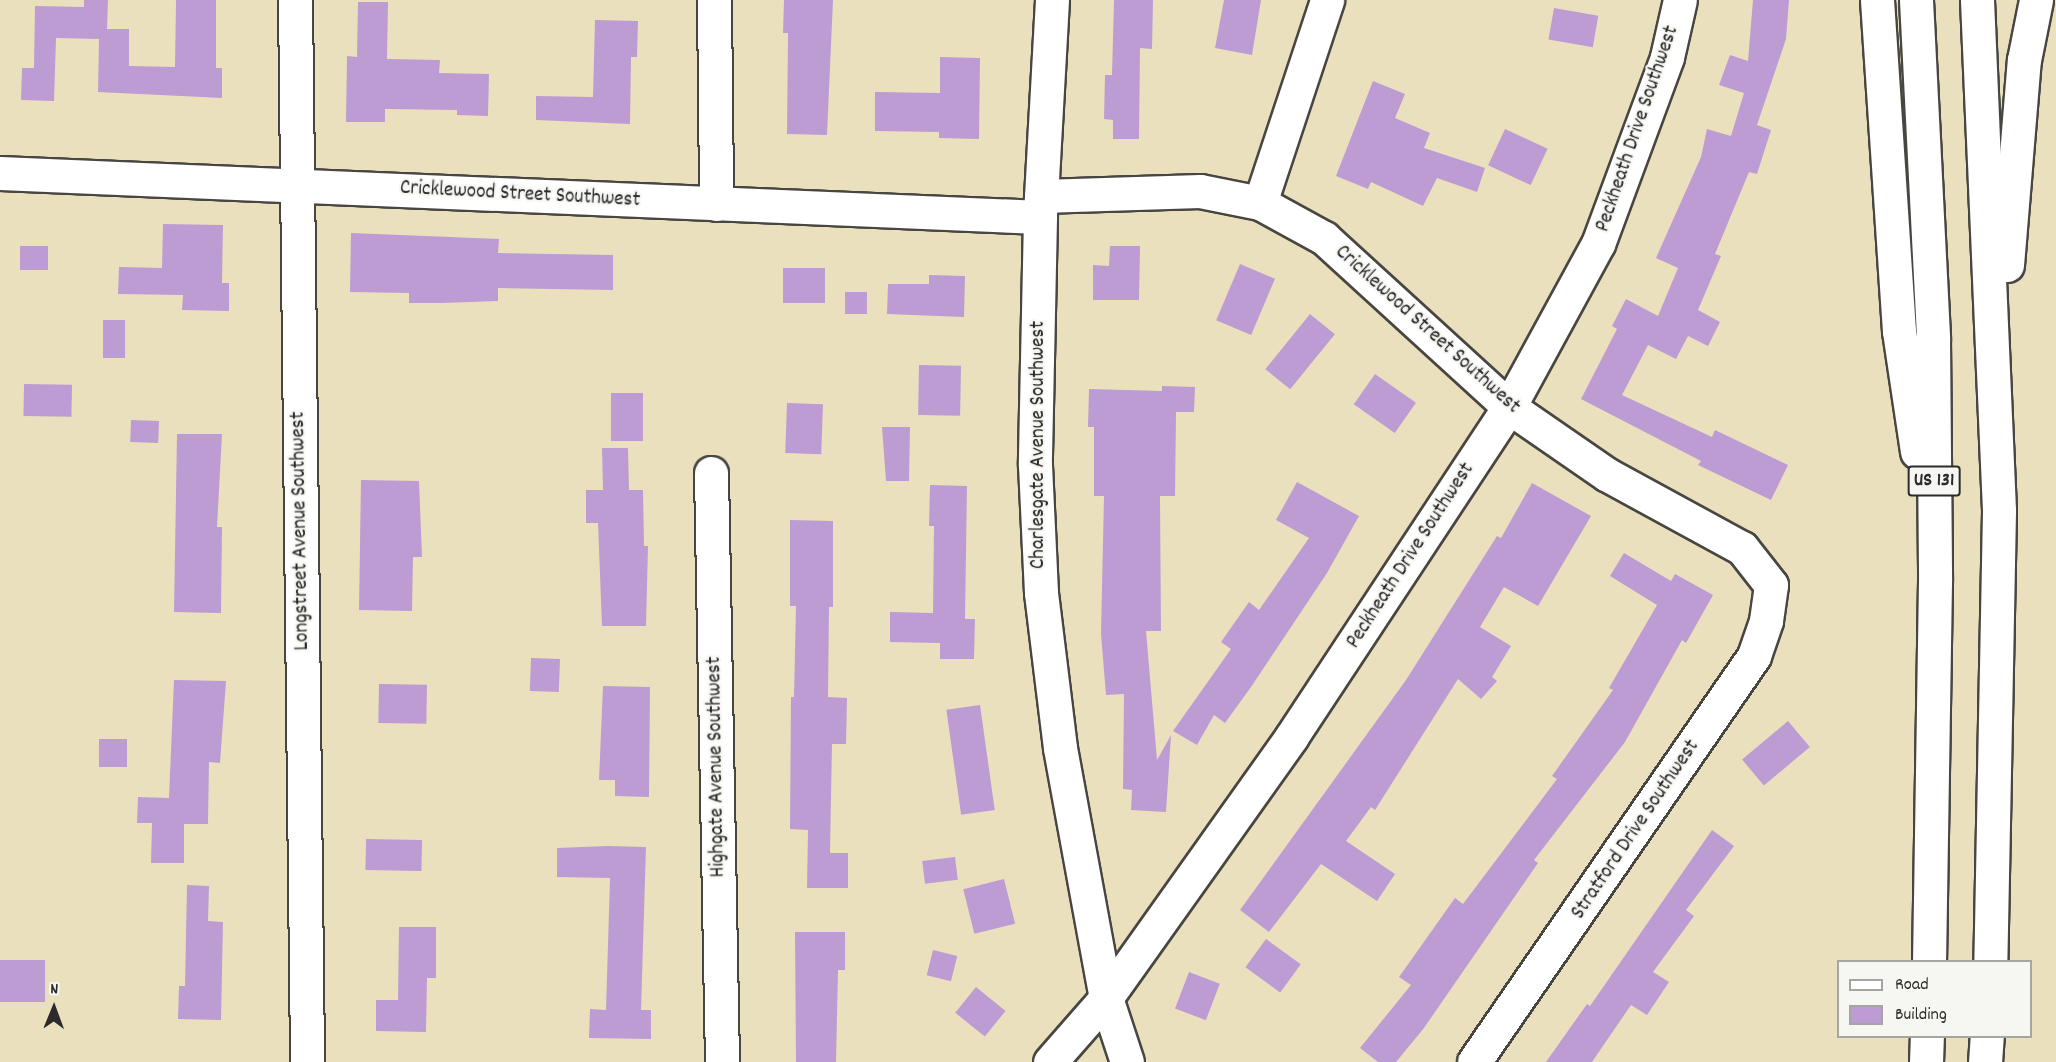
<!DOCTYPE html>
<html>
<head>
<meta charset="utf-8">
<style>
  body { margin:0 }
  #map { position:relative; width:2056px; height:1062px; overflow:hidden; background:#ebe0be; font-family:Dekko,sans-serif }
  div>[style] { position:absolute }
  .building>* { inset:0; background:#bc9cd2; transform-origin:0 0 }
  .roads { filter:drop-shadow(2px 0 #484641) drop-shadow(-2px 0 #484641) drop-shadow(0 2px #484641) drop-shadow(0 -2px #484641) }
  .minor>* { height:33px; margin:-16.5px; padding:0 16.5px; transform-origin:16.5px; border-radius:16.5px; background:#fff }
  .highway>* { height:33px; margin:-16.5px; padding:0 16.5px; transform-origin:16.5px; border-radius:16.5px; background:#fff }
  span { translate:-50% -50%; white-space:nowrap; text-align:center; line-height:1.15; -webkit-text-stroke:4.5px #f6f6f2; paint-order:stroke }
  .shield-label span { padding:2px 4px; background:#f6f6f2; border:2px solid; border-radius:4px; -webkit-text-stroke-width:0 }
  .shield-label { font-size:20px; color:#2b2b2b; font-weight:700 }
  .street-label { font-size:21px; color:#2b2b2b }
  .legend { position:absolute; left:1837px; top:960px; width:195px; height:78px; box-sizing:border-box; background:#f6f6f2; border:2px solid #a5a5a2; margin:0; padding:8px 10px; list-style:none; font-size:18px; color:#2b2b2b }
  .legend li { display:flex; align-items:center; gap:12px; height:30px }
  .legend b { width:30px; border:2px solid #a5a5a2 }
  .north { position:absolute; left:24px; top:978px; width:60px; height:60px; -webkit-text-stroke:4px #f6f6f2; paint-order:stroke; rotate:1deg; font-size:16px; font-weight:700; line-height:24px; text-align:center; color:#2b2b2b }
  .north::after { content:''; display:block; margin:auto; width:21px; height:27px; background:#2b2b2b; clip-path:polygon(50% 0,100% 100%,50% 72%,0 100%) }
</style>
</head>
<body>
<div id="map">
  <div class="building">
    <i style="clip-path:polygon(84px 0,108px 0,107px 29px,129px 29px,129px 66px,175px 67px,176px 0,216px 0,216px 68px,222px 68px,222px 98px,98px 92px,99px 39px,56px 38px,54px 101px,21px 100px,22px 68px,34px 68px,35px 6px,84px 7px)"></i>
    <i style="clip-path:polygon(784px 0,833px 0,827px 135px,787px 134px,788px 33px,783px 33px)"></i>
    <i style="clip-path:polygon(1114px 0,1153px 0,1152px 49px,1140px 48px,1139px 139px,1113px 139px,1113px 120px,1104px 119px,1105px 75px,1112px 75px)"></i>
    <i style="clip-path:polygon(1224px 0,1261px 0,1252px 55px,1215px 48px)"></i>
    <i style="clip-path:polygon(1753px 0,1789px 0,1786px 39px,1757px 125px,1771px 130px,1757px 174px,1749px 172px,1715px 254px,1721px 256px,1698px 310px,1720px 322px,1708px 346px,1688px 336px,1676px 359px,1648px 345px,1622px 395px,1712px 437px,1715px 430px,1788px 465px,1771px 500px,1698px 465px,1701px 461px,1581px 399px,1617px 329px,1612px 326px,1626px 299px,1658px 316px,1678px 268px,1656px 258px,1701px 157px,1707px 129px,1731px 136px,1744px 93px,1719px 85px,1730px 55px,1748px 61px)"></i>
    <i style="clip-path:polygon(358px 2px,388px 2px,387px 59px,440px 60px,439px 73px,489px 74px,488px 116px,457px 115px,457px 110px,385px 109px,385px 122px,346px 122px,347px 56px,357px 57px)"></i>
    <i style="left:1554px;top:8px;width:45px;height:32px;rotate:10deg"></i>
    <i style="clip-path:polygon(595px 20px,638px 21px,637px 57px,631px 57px,630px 124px,536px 120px,536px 96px,593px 97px)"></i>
    <i style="clip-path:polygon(940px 57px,980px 58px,979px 139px,939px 138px,939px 132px,875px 131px,875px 92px,940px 93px)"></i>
    <i style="clip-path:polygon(1373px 81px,1405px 94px,1395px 118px,1430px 133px,1424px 148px,1485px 168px,1477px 192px,1437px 178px,1423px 206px,1371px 182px,1368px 189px,1336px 176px)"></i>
    <i style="left:1505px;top:129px;width:47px;height:40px;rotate:25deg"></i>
    <i style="clip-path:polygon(163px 224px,223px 225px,222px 283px,229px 283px,229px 311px,182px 310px,183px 295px,118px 294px,119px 267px,162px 268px)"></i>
    <i style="clip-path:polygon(351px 233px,499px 239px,498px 253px,613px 255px,613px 290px,498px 288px,498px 301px,442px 303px,409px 303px,409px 293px,350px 292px)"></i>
    <i style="left:20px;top:246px;width:28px;height:24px"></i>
    <i style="clip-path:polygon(1110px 246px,1140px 246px,1139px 300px,1093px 300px,1093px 265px,1109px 266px)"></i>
    <i style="left:1240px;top:264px;width:38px;height:61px;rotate:23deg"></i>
    <i style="left:783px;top:268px;width:42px;height:35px"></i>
    <i style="clip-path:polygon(929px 275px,965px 276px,964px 317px,887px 314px,888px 284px,929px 284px)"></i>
    <i style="left:845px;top:292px;width:22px;height:22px"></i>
    <i style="left:1310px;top:314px;width:32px;height:71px;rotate:39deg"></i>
    <i style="left:103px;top:320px;width:22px;height:38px"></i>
    <i style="left:919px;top:365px;width:42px;height:50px;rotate:1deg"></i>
    <i style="left:1375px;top:374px;width:50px;height:37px;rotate:35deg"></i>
    <i style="left:24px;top:384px;width:48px;height:32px;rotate:1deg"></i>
    <i style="clip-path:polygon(1162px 386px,1195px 387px,1194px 412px,1176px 412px,1175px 496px,1160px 496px,1161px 631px,1146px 631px,1157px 760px,1171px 735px,1166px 812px,1131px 810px,1132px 790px,1123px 789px,1124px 694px,1106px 695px,1101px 634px,1104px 496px,1094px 496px,1094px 427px,1088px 427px,1089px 389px,1162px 391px)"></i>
    <i style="left:611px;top:393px;width:32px;height:48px"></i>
    <i style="left:787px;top:403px;width:36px;height:50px;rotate:2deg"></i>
    <i style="left:131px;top:420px;width:28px;height:22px;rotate:2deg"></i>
    <i style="clip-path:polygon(882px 427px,910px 427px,909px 481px,886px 481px)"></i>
    <i style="clip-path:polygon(177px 434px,222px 434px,217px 527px,222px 527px,221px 613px,174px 612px)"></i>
    <i style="clip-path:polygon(602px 448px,628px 448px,629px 490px,643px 490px,644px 546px,648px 546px,646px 626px,602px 626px,598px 523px,586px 523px,586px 490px,603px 490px)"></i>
    <i style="clip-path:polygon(361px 480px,419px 481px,422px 557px,413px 557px,412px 611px,359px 610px)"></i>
    <i style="clip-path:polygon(1297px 482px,1359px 516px,1327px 573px,1251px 687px,1225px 723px,1214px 715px,1197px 745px,1173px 731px,1231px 649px,1221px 642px,1249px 602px,1259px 610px,1309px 538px,1276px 520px)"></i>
    <i style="clip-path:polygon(1532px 483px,1591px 516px,1538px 606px,1504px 587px,1480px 627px,1511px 646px,1492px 677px,1497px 681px,1481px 699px,1458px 679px,1375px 810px,1371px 807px,1346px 841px,1395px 874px,1377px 901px,1321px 864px,1269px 932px,1240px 910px,1406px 680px,1497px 536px,1501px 538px)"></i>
    <i style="clip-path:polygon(930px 485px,967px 486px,965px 619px,975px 619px,974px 659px,940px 659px,940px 643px,890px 642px,890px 612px,933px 613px,934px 526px,929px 526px)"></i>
    <i style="clip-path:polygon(790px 520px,833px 521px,833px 607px,829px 607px,828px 697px,847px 698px,846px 744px,832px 744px,830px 853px,848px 853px,848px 888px,807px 888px,808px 830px,790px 829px,791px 697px,794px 697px,796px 606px,790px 606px)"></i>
    <i style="clip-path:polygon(1624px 553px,1671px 581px,1675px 574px,1713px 595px,1686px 643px,1682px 640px,1625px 742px,1534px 860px,1538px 863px,1424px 1028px,1396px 1062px,1378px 1062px,1360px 1048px,1411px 985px,1399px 977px,1455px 898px,1463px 904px,1557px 779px,1552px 776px,1613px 690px,1609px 688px,1657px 605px,1610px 576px)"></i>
    <i style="left:531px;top:658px;width:29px;height:33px;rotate:2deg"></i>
    <i style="clip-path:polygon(174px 680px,226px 681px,220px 763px,209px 762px,208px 824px,184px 824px,184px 863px,151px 863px,152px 823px,137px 823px,138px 797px,169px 798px)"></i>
    <i style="left:379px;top:684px;width:48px;height:39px;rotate:1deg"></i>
    <i style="clip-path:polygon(603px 686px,650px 687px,649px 797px,615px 796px,615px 780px,599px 780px)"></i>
    <i style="left:980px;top:705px;width:106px;height:34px;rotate:82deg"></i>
    <i style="left:1788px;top:721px;width:34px;height:60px;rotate:50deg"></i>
    <i style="left:99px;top:739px;width:28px;height:28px"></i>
    <i style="clip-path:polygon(1712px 830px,1734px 846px,1686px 910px,1694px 916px,1653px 972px,1669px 982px,1647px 1015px,1631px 1005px,1592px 1062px,1546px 1062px,1587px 1004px,1590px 1006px)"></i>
    <i style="left:366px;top:839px;width:56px;height:31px;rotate:1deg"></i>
    <i style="clip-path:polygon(608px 846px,646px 847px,641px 1010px,651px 1010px,651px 1039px,589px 1038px,590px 1009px,606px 1010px,610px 878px,557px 877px,557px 848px)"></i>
    <i style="left:955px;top:857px;width:23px;height:33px;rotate:83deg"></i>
    <i style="left:1004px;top:879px;width:46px;height:42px;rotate:76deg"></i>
    <i style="clip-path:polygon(187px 885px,209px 886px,208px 921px,223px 922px,221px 1020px,178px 1019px,179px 986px,185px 986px)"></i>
    <i style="clip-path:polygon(399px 927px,436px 927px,436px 978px,427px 978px,426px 1032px,376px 1031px,376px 1000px,398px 1000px)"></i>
    <i style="clip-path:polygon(795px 932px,845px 932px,845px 970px,838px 970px,836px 1062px,796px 1062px)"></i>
    <i style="left:1266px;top:939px;width:43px;height:35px;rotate:36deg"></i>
    <i style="left:933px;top:950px;width:25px;height:26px;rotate:14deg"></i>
    <i style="left:0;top:960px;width:45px;height:42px"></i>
    <i style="left:1189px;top:972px;width:33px;height:39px;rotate:21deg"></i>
    <i style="left:976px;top:987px;width:38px;height:33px;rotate:39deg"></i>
  </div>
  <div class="roads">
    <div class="minor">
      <i style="left:295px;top:0;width:1062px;rotate:89.35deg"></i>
      <i style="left:714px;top:0;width:204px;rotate:89.4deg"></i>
      <i style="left:1052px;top:0;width:217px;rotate:93.2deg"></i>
      <i style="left:1040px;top:217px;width:248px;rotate:91.2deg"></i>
      <i style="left:1035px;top:465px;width:128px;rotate:87.3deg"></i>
      <i style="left:1041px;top:593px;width:156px;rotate:83deg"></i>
      <i style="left:1060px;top:748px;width:254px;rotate:79.6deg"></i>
      <i style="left:1106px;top:998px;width:67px;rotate:71.8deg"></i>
      <i style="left:0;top:173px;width:1041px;rotate:2.42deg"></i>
      <i style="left:1041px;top:196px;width:159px;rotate:-1.8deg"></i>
      <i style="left:1200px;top:191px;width:61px;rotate:11.3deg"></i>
      <i style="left:1260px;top:203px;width:73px;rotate:28.7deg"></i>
      <i style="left:1324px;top:238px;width:251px;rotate:42.4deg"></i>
      <i style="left:1509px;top:407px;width:118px;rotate:34.6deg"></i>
      <i style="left:1606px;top:474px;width:155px;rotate:28.6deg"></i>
      <i style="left:1742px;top:548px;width:47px;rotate:51.9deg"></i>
      <i style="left:1771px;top:585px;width:36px;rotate:98deg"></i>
      <i style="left:1766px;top:621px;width:37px;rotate:109deg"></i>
      <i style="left:1754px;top:656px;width:493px;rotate:124.6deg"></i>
      <i style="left:1260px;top:203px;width:214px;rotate:-71.7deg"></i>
      <i style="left:711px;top:473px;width:589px;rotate:88.93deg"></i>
      <i style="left:1050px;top:1062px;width:85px;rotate:-48.8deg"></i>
      <i style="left:1106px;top:998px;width:321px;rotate:-54.6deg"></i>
      <i style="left:1292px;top:736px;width:394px;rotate:-56.6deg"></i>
      <i style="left:1509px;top:407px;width:186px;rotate:-61.4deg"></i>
      <i style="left:1598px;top:244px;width:199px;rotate:-69.7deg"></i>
      <i style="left:1667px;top:57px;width:58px;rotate:-77.2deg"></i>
    </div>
    <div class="highway">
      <i style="left:1877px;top:0;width:332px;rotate:86.2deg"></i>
      <i style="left:1899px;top:331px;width:122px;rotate:81.5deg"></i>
      <i style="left:1916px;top:0;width:340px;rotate:87.1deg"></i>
      <i style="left:1933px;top:340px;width:241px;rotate:89.5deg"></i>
      <i style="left:1935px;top:581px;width:381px;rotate:90.9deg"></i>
      <i style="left:1977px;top:0;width:511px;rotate:87.53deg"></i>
      <i style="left:1999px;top:511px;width:451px;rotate:91.1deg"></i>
      <i style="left:2007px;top:265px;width:206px;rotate:-85.3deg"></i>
      <i style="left:2024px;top:60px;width:61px;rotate:-78.7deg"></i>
      <i style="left:1926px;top:1062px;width:26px;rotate:-88deg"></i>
      <i style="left:1985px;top:1062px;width:26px;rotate:-86deg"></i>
    </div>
  </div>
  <div class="shield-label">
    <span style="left:1934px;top:481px">US 131</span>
  </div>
  <div class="street-label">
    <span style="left:1638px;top:129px;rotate:-71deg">Peckheath Drive Southwest</span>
    <span style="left:520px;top:195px;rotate:3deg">Cricklewood Street Southwest</span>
    <span style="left:1427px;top:330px;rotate:42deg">Cricklewood Street Southwest</span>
    <span style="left:1039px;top:445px;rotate:-90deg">Charlesgate Avenue Southwest</span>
    <span style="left:301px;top:531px;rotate:-91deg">Longstreet Avenue Southwest</span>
    <span style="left:1411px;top:556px;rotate:-57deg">Peckheath Drive Southwest</span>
    <span style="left:717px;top:767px;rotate:-91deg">Highgate Avenue Southwest</span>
    <span style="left:1636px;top:830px;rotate:-56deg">Stratford Drive Southwest</span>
  </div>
  <ul class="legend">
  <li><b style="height:8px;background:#fff"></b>Road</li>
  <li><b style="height:16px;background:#bc9cd2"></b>Building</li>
  </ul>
  <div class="north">N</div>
</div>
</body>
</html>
